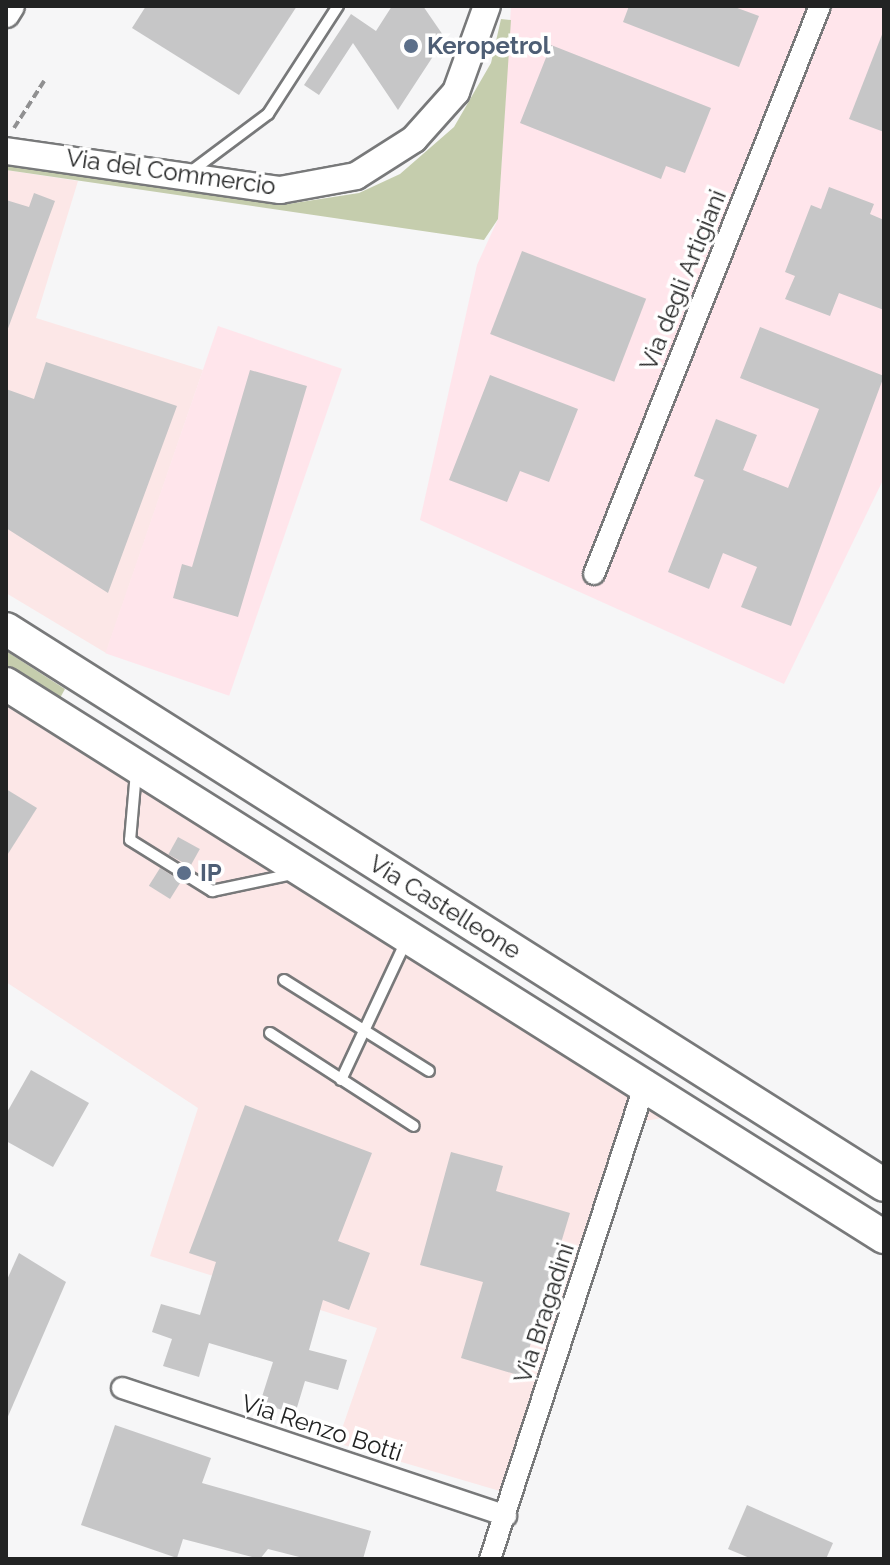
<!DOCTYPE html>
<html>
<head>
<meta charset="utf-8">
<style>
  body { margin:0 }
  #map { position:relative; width:890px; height:1565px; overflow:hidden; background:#f6f6f7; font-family:Raleway,sans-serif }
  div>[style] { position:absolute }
  .commercial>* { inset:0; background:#fce7e7 }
  .industrial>* { inset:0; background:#ffe5eb; transform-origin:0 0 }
  .green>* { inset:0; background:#c5cdad }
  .building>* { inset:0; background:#c6c6c7; transform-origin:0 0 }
  .path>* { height:4px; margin-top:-2px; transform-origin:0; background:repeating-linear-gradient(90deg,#909091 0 8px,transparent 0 12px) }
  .roads { filter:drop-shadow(2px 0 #78797a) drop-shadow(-2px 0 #78797a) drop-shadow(0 2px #78797a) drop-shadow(0 -2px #78797a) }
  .service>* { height:10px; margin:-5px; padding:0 5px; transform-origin:5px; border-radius:5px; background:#fff }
  .minor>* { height:20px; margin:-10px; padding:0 10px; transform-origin:10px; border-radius:10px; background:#fff }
  .tertiary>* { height:26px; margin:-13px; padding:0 13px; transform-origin:13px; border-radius:13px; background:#fff }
  .primary>* { height:32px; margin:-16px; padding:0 16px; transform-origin:16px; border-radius:16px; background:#fff }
  .dots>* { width:22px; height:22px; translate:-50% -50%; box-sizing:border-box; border:4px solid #fff; border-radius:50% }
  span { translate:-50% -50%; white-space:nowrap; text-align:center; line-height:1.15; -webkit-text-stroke:7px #fff; paint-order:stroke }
  .service-label { font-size:24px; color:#4e5e75; font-weight:700 }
  .left { translate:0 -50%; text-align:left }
  .street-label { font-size:24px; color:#222323 }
  .frame { position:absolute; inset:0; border:8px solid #222323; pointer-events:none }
</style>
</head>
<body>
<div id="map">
  <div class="commercial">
    <i style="clip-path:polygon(6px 170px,78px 181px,36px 318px,203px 370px,106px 653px,6px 593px)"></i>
    <i style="clip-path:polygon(6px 706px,662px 1118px,645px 1121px,637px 1137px,517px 1496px,337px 1443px,377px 1328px,150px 1256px,198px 1108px,6px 982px)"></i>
  </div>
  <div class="industrial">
    <i style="clip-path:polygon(511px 6px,884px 6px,884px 478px,784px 684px,420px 520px,477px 265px,498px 219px)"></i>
    <i style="left:218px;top:326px;width:131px;height:346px;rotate:19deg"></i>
  </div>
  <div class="green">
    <i style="clip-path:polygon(501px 19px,511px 20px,498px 219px,484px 240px,6px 170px,6px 162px,288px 204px,359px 193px,400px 174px,454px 127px,491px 63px)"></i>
    <i style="clip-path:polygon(6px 651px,65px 689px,60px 698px,6px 665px)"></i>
  </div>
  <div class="building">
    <i style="clip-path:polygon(146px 6px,297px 6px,239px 95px,132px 28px)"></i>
    <i style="clip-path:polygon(392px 6px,423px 6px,445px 38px,398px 110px,353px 43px,319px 95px,304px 85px,351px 14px,376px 31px)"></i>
    <i style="clip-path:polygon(629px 6px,732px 6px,759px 16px,739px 67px,623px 22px)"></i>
    <i style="clip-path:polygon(883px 32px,884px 33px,884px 132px,849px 119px)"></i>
    <i style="clip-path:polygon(551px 45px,711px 108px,685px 173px,666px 166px,661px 179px,520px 123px)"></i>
    <i style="clip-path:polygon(829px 187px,874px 204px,870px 214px,884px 220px,884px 310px,839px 293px,830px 316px,785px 299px,795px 276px,785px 272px,811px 205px,821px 209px)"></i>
    <i style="clip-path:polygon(34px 193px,55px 201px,6px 334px,6px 200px,29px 207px)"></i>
    <i style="left:522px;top:251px;width:133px;height:89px;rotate:21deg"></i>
    <i style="clip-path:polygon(760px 327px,884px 376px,791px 626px,741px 607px,757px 567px,723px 553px,709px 589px,668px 572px,704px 480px,694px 476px,716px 419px,757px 435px,743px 470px,788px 488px,819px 409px,740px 378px)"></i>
    <i style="clip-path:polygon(46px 362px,177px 406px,108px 593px,6px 528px,6px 389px,34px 399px)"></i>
    <i style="clip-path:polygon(250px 370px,307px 386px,238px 617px,173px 598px,182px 564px,192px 567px)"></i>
    <i style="clip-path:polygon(490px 375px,578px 409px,549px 482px,520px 471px,507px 502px,449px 480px)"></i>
    <i style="clip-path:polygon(6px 789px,37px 808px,6px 857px)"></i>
    <i style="left:178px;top:837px;width:25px;height:20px;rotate:29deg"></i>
    <i style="left:160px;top:868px;width:25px;height:21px;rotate:32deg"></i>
    <i style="clip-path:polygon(31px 1070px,89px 1103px,53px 1167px,6px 1141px,6px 1114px)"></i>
    <i style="clip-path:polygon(245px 1105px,372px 1153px,338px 1241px,370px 1253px,349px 1310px,323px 1300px,309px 1350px,347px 1360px,338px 1390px,305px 1381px,295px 1414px,260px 1403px,273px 1362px,209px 1343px,199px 1377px,163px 1366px,172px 1339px,152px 1332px,161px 1304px,200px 1315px,216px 1262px,189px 1253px)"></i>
    <i style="clip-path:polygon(451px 1152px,503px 1166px,496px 1191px,570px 1213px,521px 1376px,461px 1358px,483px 1282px,420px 1265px)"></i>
    <i style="clip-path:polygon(19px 1253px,66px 1282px,6px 1421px,6px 1282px)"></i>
    <i style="clip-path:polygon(115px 1425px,211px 1458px,202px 1483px,371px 1531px,363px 1559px,307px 1559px,268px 1549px,260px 1559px,183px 1539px,177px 1558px,81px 1525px)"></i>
    <i style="clip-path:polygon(747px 1505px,833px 1543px,826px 1559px,752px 1559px,728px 1549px)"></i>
  </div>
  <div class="path">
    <i style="left:14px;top:128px;width:56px;rotate:-57.4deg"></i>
  </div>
  <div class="roads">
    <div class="service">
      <i style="left:189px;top:173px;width:99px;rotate:-36.8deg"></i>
      <i style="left:268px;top:114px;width:129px;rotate:-57.1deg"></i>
      <i style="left:136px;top:772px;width:68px;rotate:95deg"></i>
      <i style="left:130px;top:840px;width:97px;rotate:31.9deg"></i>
      <i style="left:212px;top:891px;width:83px;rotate:-11.9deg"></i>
      <i style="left:284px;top:980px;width:171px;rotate:32.1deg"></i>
      <i style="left:270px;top:1033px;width:171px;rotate:32.9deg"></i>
      <i style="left:341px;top:1080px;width:153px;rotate:-64.9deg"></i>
    </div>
    <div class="minor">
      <i style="left:594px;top:574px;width:611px;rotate:-68.3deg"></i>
      <i style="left:122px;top:1388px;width:405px;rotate:18.4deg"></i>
      <i style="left:490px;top:1559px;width:503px;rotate:-71.93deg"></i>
    </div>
    <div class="tertiary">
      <i style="left:6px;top:14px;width:9px;rotate:-58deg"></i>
      <i style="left:6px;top:151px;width:277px;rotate:8.1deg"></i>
      <i style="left:280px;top:190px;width:77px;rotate:-10.4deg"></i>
      <i style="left:356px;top:176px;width:69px;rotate:-32.5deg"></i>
      <i style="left:414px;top:139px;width:63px;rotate:-48.2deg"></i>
      <i style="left:456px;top:92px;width:91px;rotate:-70.2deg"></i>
    </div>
    <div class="primary">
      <i style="left:6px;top:629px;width:1039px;rotate:32.34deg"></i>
      <i style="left:6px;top:684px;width:1038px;rotate:32.2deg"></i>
    </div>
  </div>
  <div class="dots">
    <i style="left:411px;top:46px;background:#5c6f8a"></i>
    <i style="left:184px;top:873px;background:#5c6f8a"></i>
  </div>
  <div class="service-label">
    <span class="left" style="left:427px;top:46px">Keropetrol</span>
    <span class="left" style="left:200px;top:873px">IP</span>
  </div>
  <div class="street-label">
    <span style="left:171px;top:172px;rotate:8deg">Via del Commercio</span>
    <span style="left:683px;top:280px;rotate:-68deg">Via degli Artigiani</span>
    <span style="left:445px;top:907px;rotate:32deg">Via Castelleone</span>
    <span style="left:544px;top:1313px;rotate:-72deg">Via Bragadini</span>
    <span style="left:322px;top:1428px;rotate:18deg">Via Renzo Botti</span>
  </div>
  <div class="frame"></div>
</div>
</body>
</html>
